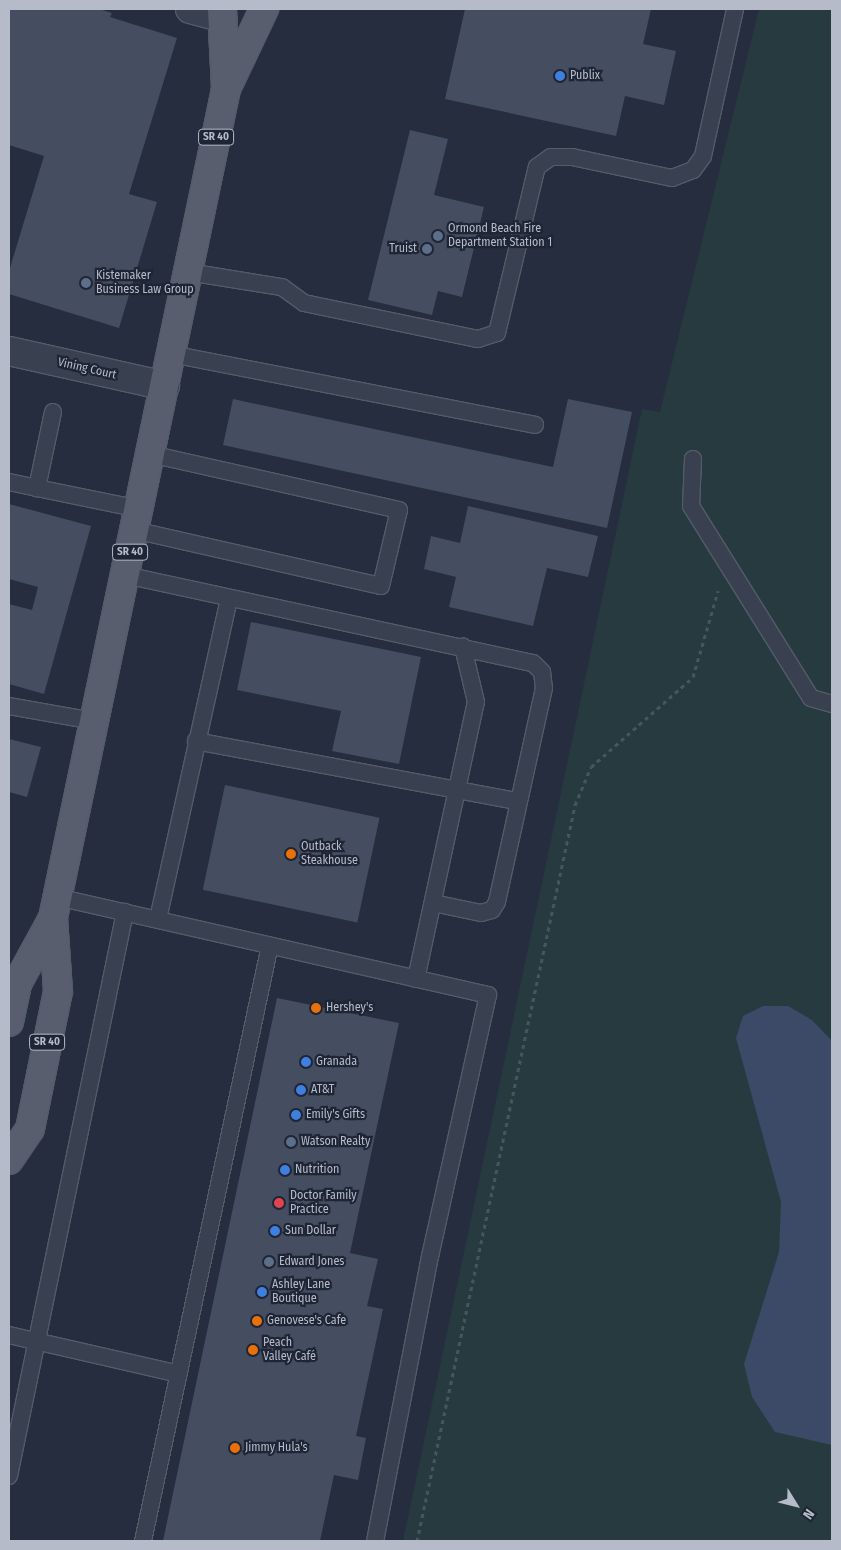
<!DOCTYPE html>
<html>
<head>
<meta charset="utf-8">
<style>
  body { margin:0 }
  #map { position:relative; width:841px; height:1550px; overflow:hidden; background:#252d3f; font-family:"Fira Sans Condensed",sans-serif }
  div>[style] { position:absolute }
  .green>* { inset:0; background:#273a40 }
  .water>* { inset:0; background:#3c4967 }
  .building>* { inset:0; background:#454d60; transform-origin:0 0 }
  .path>* { height:3px; margin-top:-1.5px; transform-origin:0; background:repeating-linear-gradient(90deg,#46575c 0 4px,transparent 0 8px) }
  .roads { filter:drop-shadow(1px 0 #545b69) drop-shadow(-1px 0 #545b69) drop-shadow(0 1px #545b69) drop-shadow(0 -1px #545b69) }
  .service>* { height:16px; margin:-8px; padding:0 8px; transform-origin:8px; border-radius:8px; background:#39404f }
  .minor>* { height:28px; margin:-14px; padding:0 14px; transform-origin:14px; border-radius:14px; background:#39404f }
  .primary>* { height:28px; margin:-14px; padding:0 14px; transform-origin:14px; border-radius:14px; background:#585e6e }
  .dots>* { width:14px; height:14px; translate:-50% -50%; box-sizing:border-box; border:2px solid #1e2534; border-radius:50% }
  span { translate:-50% -50%; white-space:nowrap; text-align:center; line-height:1.15; -webkit-text-stroke:4.5px #1e2534; paint-order:stroke }
  .shield-label span { padding:1px 4px; background:#1e2534; border:1px solid; border-radius:4px; -webkit-text-stroke-width:0 }
  .shield-label { font-size:11px; color:#b6bbc9; font-weight:700 }
  .poi-label { font-size:12px; color:#b6bbc9 }
  .left { translate:0 -50%; text-align:left }
  .right { translate:-100% -50%; text-align:right }
  .street-label { font-size:12px; color:#b6bbc9 }
  .frame { position:absolute; inset:0; border:10px solid #b6bbc9; pointer-events:none }
  .north { position:absolute; left:771px; top:1480px; width:50px; height:50px; -webkit-text-stroke:4px #1e2534; paint-order:stroke; rotate:126deg; font-size:14px; font-weight:700; line-height:20px; text-align:center; color:#b6bbc9 }
  .north::after { content:''; display:block; margin:auto; width:18px; height:22px; background:#b6bbc9; clip-path:polygon(50% 0,100% 100%,50% 72%,0 100%) }
</style>
</head>
<body>
<div id="map">
  <div class="green">
    <i style="clip-path:polygon(759px 9px,832px 9px,832px 1541px,403px 1541px,642px 409px,660px 412px)"></i>
  </div>
  <div class="water">
    <i style="clip-path:polygon(763px 1006px,788px 1006px,812px 1020px,832px 1041px,832px 1445px,775px 1432px,752px 1397px,744px 1364px,779px 1252px,781px 1202px,736px 1038px,743px 1016px)"></i>
  </div>
  <div class="building">
    <i style="clip-path:polygon(9px 9px,99px 9px,112px 13px,110px 17px,177px 38px,129px 194px,157px 202px,119px 328px,9px 294px,9px 271px,44px 156px,9px 145px)"></i>
    <i style="clip-path:polygon(465px 9px,651px 9px,643px 44px,676px 51px,664px 105px,625px 96px,616px 136px,445px 99px)"></i>
    <i style="clip-path:polygon(410px 130px,448px 139px,434px 195px,484px 207px,462px 297px,438px 291px,432px 315px,368px 300px)"></i>
    <i style="clip-path:polygon(233px 399px,553px 467px,568px 399px,632px 412px,607px 528px,223px 445px)"></i>
    <i style="clip-path:polygon(9px 504px,91px 526px,44px 694px,9px 684px,9px 604px,32px 610px,38px 587px,9px 579px)"></i>
    <i style="clip-path:polygon(468px 506px,598px 536px,588px 577px,547px 568px,533px 626px,449px 607px,456px 577px,424px 569px,431px 536px,460px 543px)"></i>
    <i style="clip-path:polygon(251px 622px,421px 657px,399px 764px,332px 751px,341px 711px,237px 690px)"></i>
    <i style="clip-path:polygon(9px 739px,41px 747px,27px 797px,9px 792px)"></i>
    <i style="left:225px;top:785px;width:158px;height:107px;rotate:12deg"></i>
    <i style="clip-path:polygon(277px 998px,399px 1023px,350px 1253px,378px 1259px,367px 1306px,383px 1309px,356px 1436px,366px 1438px,358px 1480px,334px 1475px,320px 1541px,163px 1541px)"></i>
  </div>
  <div class="path">
    <i style="left:417px;top:1541px;width:753px;rotate:-77.88deg"></i>
    <i style="left:575px;top:805px;width:41px;rotate:-67.2deg"></i>
    <i style="left:591px;top:767px;width:136px;rotate:-41.4deg"></i>
    <i style="left:693px;top:677px;width:90px;rotate:-73.8deg"></i>
  </div>
  <div class="roads">
    <div class="service">
      <i style="left:188px;top:272px;width:95px;rotate:9.1deg"></i>
      <i style="left:282px;top:287px;width:27px;rotate:36deg"></i>
      <i style="left:304px;top:303px;width:178px;rotate:11.7deg"></i>
      <i style="left:478px;top:339px;width:20px;rotate:-18deg"></i>
      <i style="left:497px;top:333px;width:171px;rotate:-76.5deg"></i>
      <i style="left:537px;top:167px;width:17px;rotate:-36deg"></i>
      <i style="left:551px;top:157px;width:21px"></i>
      <i style="left:572px;top:157px;width:102px;rotate:11.9deg"></i>
      <i style="left:672px;top:178px;width:22px;rotate:-21deg"></i>
      <i style="left:693px;top:170px;width:17px;rotate:-54deg"></i>
      <i style="left:703px;top:156px;width:150px;rotate:-77.7deg"></i>
      <i style="left:171px;top:354px;width:371px;rotate:11deg"></i>
      <i style="left:53px;top:412px;width:78px;rotate:101.9deg"></i>
      <i style="left:37px;top:488px;width:104px;rotate:11.6deg"></i>
      <i style="left:693px;top:459px;width:47px;rotate:92.4deg"></i>
      <i style="left:691px;top:506px;width:226px;rotate:58deg"></i>
      <i style="left:811px;top:698px;width:22px;rotate:16deg"></i>
      <i style="left:9px;top:482px;width:29px;rotate:12deg"></i>
      <i style="left:134px;top:530px;width:253px;rotate:12.8deg"></i>
      <i style="left:381px;top:586px;width:78px;rotate:-76.7deg"></i>
      <i style="left:399px;top:510px;width:255px;rotate:-167.3deg"></i>
      <i style="left:125px;top:575px;width:417px;rotate:12.2deg"></i>
      <i style="left:533px;top:663px;width:13px;rotate:45deg"></i>
      <i style="left:542px;top:672px;width:16px;rotate:83deg"></i>
      <i style="left:544px;top:688px;width:219px;rotate:102.4deg"></i>
      <i style="left:497px;top:902px;width:9px;rotate:122deg"></i>
      <i style="left:492px;top:910px;width:11px;rotate:165deg"></i>
      <i style="left:481px;top:913px;width:49px;rotate:-168.2deg"></i>
      <i style="left:9px;top:706px;width:86px;rotate:10deg"></i>
      <i style="left:196px;top:741px;width:328px;rotate:10.6deg"></i>
      <i style="left:57px;top:897px;width:442px;rotate:12.8deg"></i>
      <i style="left:488px;top:995px;width:267px;rotate:102.5deg"></i>
      <i style="left:430px;top:1256px;width:290px;rotate:100.9deg"></i>
      <i style="left:158px;top:919px;width:328px;rotate:-77.5deg"></i>
      <i style="left:416px;top:979px;width:283px;rotate:-77.8deg"></i>
      <i style="left:476px;top:702px;width:57px;rotate:-103.3deg"></i>
      <i style="left:9px;top:1335px;width:174px;rotate:12.9deg"></i>
      <i style="left:9px;top:1476px;width:576px;rotate:-78.38deg"></i>
      <i style="left:143px;top:1541px;width:609px;rotate:-77.97deg"></i>
    </div>
    <div class="minor">
      <i style="left:190px;top:9px;width:31px;rotate:15deg"></i>
      <i style="left:9px;top:351px;width:160px;rotate:12.6deg"></i>
    </div>
    <div class="primary">
      <i style="left:222px;top:9px;width:80px;rotate:87.1deg"></i>
      <i style="left:9px;top:1022px;width:39px;rotate:-78deg"></i>
      <i style="left:17px;top:984px;width:75px;rotate:-61.4deg"></i>
      <i style="left:53px;top:918px;width:847px;rotate:-78.21deg"></i>
      <i style="left:226px;top:89px;width:89px;rotate:-64.6deg"></i>
      <i style="left:9px;top:1160px;width:37px;rotate:-56deg"></i>
      <i style="left:30px;top:1129px;width:141px;rotate:-78.5deg"></i>
      <i style="left:58px;top:991px;width:73px;rotate:-93.9deg"></i>
    </div>
  </div>
  <div class="dots">
    <i style="left:560px;top:76px;background:#3f7fe0"></i>
    <i style="left:438px;top:236px;background:#5c6f8a"></i>
    <i style="left:427px;top:249px;background:#5c6f8a"></i>
    <i style="left:86px;top:283px;background:#5c6f8a"></i>
    <i style="left:291px;top:854px;background:#e8710a"></i>
    <i style="left:316px;top:1008px;background:#e8710a"></i>
    <i style="left:306px;top:1062px;background:#3f7fe0"></i>
    <i style="left:301px;top:1090px;background:#3f7fe0"></i>
    <i style="left:296px;top:1115px;background:#3f7fe0"></i>
    <i style="left:291px;top:1142px;background:#5c6f8a"></i>
    <i style="left:285px;top:1170px;background:#3f7fe0"></i>
    <i style="left:279px;top:1203px;background:#e0444e"></i>
    <i style="left:275px;top:1231px;background:#3f7fe0"></i>
    <i style="left:269px;top:1262px;background:#5c6f8a"></i>
    <i style="left:262px;top:1292px;background:#3f7fe0"></i>
    <i style="left:257px;top:1321px;background:#e8710a"></i>
    <i style="left:253px;top:1350px;background:#e8710a"></i>
    <i style="left:235px;top:1448px;background:#e8710a"></i>
  </div>
  <div class="shield-label">
    <span style="left:216px;top:137px">SR 40</span>
    <span style="left:130px;top:552px">SR 40</span>
    <span style="left:47px;top:1042px">SR 40</span>
  </div>
  <div class="poi-label">
    <span class="left" style="left:570px;top:76px">Publix</span>
    <span class="left" style="left:448px;top:236px">Ormond Beach Fire<br>Department Station 1</span>
    <span class="right" style="left:417px;top:249px">Truist</span>
    <span class="left" style="left:96px;top:283px">Kistemaker<br>Business Law Group</span>
    <span class="left" style="left:301px;top:854px">Outback<br>Steakhouse</span>
    <span class="left" style="left:326px;top:1008px">Hershey's</span>
    <span class="left" style="left:316px;top:1062px">Granada</span>
    <span class="left" style="left:311px;top:1090px">AT&amp;T</span>
    <span class="left" style="left:306px;top:1115px">Emily's Gifts</span>
    <span class="left" style="left:301px;top:1142px">Watson Realty</span>
    <span class="left" style="left:295px;top:1170px">Nutrition</span>
    <span class="left" style="left:290px;top:1203px">Doctor Family<br>Practice</span>
    <span class="left" style="left:285px;top:1231px">Sun Dollar</span>
    <span class="left" style="left:279px;top:1262px">Edward Jones</span>
    <span class="left" style="left:272px;top:1292px">Ashley Lane<br>Boutique</span>
    <span class="left" style="left:267px;top:1321px">Genovese's Cafe</span>
    <span class="left" style="left:263px;top:1350px">Peach<br>Valley Café</span>
    <span class="left" style="left:245px;top:1448px">Jimmy Hula's</span>
  </div>
  <div class="street-label">
    <span style="left:87px;top:369px;rotate:13deg">Vining Court</span>
  </div>
  <div class="frame"></div>
  <div class="north">N</div>
</div>
</body>
</html>
